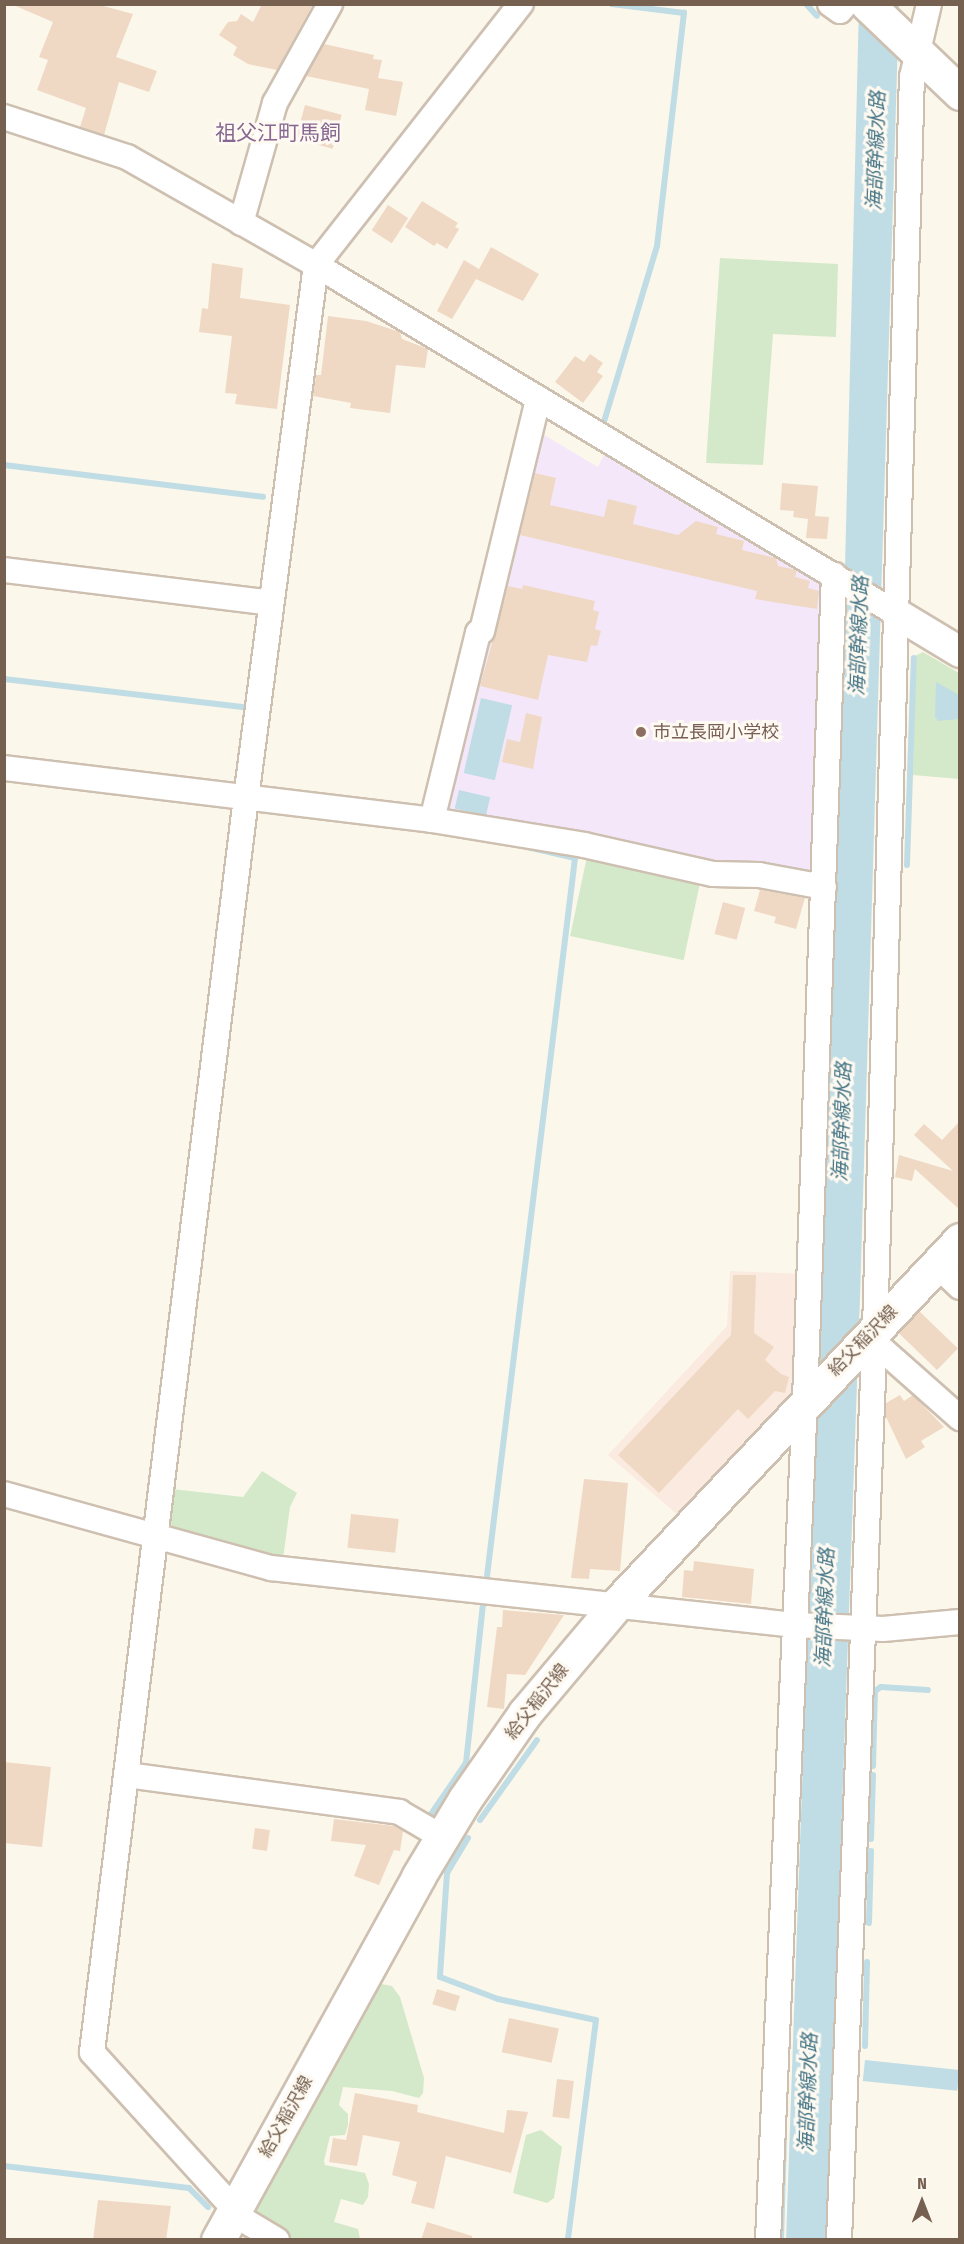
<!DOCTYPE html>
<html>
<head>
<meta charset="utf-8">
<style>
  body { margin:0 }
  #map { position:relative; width:964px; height:2244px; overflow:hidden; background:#fcf7eb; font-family:"Fira Sans Condensed","Noto Sans JP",sans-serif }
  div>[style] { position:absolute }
  .commercial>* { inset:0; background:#fbeae0 }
  .education>* { inset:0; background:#f4e7f9 }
  .green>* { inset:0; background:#d4e9c9; transform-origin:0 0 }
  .water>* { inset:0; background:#c0dde5; transform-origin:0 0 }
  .stream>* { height:6px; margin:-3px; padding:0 3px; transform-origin:3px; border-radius:3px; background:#c0dde5 }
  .building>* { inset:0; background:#f0d9c4; transform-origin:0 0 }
  .roads { filter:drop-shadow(2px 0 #cec0b1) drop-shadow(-2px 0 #cec0b1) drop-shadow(0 2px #cec0b1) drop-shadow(0 -2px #cec0b1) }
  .minor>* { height:24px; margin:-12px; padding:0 12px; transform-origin:12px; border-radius:12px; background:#fff }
  .tertiary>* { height:30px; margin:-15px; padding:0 15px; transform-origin:15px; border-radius:15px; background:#fff }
  .secondary>* { height:33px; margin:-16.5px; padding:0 16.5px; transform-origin:16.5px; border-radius:16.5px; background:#fff }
  .dots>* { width:16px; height:16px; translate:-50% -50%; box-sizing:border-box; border:3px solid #fefaf2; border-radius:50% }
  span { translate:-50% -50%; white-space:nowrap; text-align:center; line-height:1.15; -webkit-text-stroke:6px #fefaf2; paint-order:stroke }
  .education-label { font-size:18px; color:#785e54 }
  .left { translate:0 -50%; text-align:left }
  .street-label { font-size:18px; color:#76604f }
  .water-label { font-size:20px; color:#497888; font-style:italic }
  .quarter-label { font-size:21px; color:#876791 }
  .frame { position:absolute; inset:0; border:6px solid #76604f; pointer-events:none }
  .north { position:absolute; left:892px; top:2172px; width:60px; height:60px; -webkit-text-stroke:4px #fefaf2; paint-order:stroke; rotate:0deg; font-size:16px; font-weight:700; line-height:24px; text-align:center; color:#76604f }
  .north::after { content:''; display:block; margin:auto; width:21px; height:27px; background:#76604f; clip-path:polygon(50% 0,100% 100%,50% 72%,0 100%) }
</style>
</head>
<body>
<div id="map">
  <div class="commercial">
    <i style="clip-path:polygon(730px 1271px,802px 1274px,798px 1390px,679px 1516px,608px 1455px,727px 1326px)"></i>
  </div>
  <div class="education">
    <i style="clip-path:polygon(534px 429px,598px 467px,606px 451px,826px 581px,814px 881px,442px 815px)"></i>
  </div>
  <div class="green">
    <i style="clip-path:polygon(720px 258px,838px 264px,836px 337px,773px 334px,763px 465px,706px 463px)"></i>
    <i style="clip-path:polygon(923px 652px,959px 673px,959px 779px,913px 775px,915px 656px)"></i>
    <i style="left:588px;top:852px;width:116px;height:86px;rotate:12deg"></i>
    <i style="clip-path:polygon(262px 1471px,297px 1493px,290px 1507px,283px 1559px,173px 1528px,169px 1520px,172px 1489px,243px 1497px)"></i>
    <i style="clip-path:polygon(381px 1984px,392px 1986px,400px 1997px,424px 2078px,423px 2093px,419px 2098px,392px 2091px,343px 2087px,339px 2105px,348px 2114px,348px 2125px,345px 2135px,330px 2136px,324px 2161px,325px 2165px,365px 2173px,369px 2184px,368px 2197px,363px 2205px,341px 2199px,334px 2222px,358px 2229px,360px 2239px,292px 2239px,259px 2220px,256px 2206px)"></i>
    <i style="clip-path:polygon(541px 2130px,562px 2147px,554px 2198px,547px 2203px,513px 2193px,526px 2135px)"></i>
  </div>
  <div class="water">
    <i style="clip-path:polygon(859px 5px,899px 5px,860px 1297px,827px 2239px,786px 2240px,845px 568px)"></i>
    <i style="clip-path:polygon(936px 682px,959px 695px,959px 719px,938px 721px,935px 717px)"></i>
    <i style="left:481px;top:698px;width:32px;height:77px;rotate:13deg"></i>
    <i style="left:459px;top:790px;width:32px;height:19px;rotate:13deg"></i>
    <i style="left:865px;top:2060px;width:95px;height:21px;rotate:6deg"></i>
  </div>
  <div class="stream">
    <i style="left:806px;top:4px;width:16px;rotate:47deg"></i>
    <i style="left:603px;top:425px;width:187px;rotate:-73.2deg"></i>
    <i style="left:657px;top:246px;width:235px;rotate:-83.4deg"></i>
    <i style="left:684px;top:13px;width:73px;rotate:-172.9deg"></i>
    <i style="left:4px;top:465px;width:261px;rotate:7deg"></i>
    <i style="left:4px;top:679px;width:240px;rotate:6.7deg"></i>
    <i style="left:907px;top:865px;width:207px;rotate:-88.1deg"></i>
    <i style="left:487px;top:1576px;width:723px;rotate:-83.01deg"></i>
    <i style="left:575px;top:858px;width:49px;rotate:-167.1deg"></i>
    <i style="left:873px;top:1766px;width:75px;rotate:-88.5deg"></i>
    <i style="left:875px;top:1691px;width:7px;rotate:-34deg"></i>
    <i style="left:881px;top:1687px;width:47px;rotate:3.7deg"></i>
    <i style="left:427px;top:1820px;width:69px;rotate:-55.6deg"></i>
    <i style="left:466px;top:1763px;width:160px;rotate:-83.9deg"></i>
    <i style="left:480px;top:1820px;width:98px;rotate:-54.5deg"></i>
    <i style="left:468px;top:1838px;width:41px;rotate:121deg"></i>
    <i style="left:447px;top:1873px;width:104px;rotate:93.9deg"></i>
    <i style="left:440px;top:1977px;width:62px;rotate:20.8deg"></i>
    <i style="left:498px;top:1999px;width:100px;rotate:12.1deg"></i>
    <i style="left:596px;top:2020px;width:222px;rotate:97.3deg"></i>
    <i style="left:871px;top:1839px;width:64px;rotate:-88.2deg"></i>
    <i style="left:869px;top:1923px;width:72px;rotate:-88.4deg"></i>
    <i style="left:865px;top:2046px;width:84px;rotate:-88.6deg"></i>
    <i style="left:4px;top:2166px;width:186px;rotate:6.8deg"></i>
    <i style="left:189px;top:2188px;width:27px;rotate:45deg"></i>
    <i style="left:781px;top:2240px;width:101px;rotate:-88.3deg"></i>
  </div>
  <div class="building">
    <i style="clip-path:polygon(11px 4px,96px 4px,133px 14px,116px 57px,157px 71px,149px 92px,119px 82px,104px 135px,80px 127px,86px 108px,37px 90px,48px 60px,39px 57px,53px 22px)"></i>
    <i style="clip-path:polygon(262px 4px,313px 4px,277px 70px,248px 64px,233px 55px,237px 47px,219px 35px,228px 22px,237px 21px,241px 14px,253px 22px)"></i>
    <i style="clip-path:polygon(324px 44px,374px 55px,373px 59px,382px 60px,378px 78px,403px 82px,396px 116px,365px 110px,369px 89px,306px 76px)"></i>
    <i style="left:305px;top:105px;width:38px;height:35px;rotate:15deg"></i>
    <i style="clip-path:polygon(422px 201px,458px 223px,455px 227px,459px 229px,447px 249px,437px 243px,434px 246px,405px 227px)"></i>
    <i style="left:388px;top:205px;width:24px;height:30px;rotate:33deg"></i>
    <i style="clip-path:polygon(491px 247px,539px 274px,523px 301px,476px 279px,452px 319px,437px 311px,464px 260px,479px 269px)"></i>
    <i style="clip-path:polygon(212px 263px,243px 268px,240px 298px,290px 305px,277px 409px,235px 404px,237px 394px,225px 393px,232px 336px,199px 332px,202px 308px,208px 309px)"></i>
    <i style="clip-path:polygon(328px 316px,366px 321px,400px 332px,402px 339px,428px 349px,425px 368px,396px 365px,390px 413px,350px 408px,351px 403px,313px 396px,316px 375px,321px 375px)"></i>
    <i style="clip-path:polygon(590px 354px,603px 363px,597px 372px,603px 376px,583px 403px,555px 382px,575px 356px,584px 362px)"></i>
    <i style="clip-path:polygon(535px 473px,556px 478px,550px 505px,604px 517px,608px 499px,637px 506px,633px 524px,678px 535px,696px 521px,718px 527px,716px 534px,744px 541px,742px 550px,776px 558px,778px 566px,797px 570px,795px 577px,810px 581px,808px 588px,819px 591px,817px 609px,755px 599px,757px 591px,520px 535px)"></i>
    <i style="clip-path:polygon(782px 483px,818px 486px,815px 516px,829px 517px,827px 539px,806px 538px,808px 519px,793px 517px,794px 511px,780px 510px)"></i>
    <i style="clip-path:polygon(523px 585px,595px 601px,593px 610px,599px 612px,595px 629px,601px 631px,597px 646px,591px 645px,587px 662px,548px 655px,538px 700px,480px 686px,508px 586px,522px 589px)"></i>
    <i style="clip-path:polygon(526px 713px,542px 717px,533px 769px,502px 762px,507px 739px,520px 742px)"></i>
    <i style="clip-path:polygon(760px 890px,805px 898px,796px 929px,774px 923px,776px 917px,754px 911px)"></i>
    <i style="left:723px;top:902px;width:23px;height:33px;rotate:15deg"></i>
    <i style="clip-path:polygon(960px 1121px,960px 1210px,915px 1169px,912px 1181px,895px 1177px,899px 1155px,953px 1171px,914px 1135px,924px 1124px,942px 1140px)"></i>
    <i style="clip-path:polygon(733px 1275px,756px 1275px,754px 1333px,774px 1347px,765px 1360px,781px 1374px,789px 1377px,785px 1393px,775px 1391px,748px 1419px,738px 1409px,659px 1493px,618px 1455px,731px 1335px)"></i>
    <i style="left:919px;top:1311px;width:54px;height:30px;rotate:44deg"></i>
    <i style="clip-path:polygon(900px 1395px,904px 1401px,913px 1395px,944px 1427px,921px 1441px,925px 1447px,906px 1459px,886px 1417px,886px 1403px)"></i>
    <i style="clip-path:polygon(584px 1479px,628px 1483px,620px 1571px,590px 1569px,589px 1579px,571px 1578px)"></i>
    <i style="left:351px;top:1514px;width:48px;height:34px;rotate:6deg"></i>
    <i style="clip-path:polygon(694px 1561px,754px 1569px,751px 1604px,682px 1597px,684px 1570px,693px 1571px)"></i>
    <i style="clip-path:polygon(503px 1610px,564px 1615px,525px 1675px,507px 1674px,504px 1709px,487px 1707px,497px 1627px,502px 1627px)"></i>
    <i style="clip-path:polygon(4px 1762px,51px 1767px,42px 1847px,4px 1843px)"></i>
    <i style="clip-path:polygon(334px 1819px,394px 1826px,403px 1831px,400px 1851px,394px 1850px,379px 1885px,354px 1876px,366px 1845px,331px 1841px)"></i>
    <i style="left:255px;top:1828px;width:15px;height:21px;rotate:8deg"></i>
    <i style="left:437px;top:1989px;width:24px;height:16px;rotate:17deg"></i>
    <i style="left:509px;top:2018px;width:51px;height:35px;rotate:12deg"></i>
    <i style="left:557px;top:2079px;width:17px;height:38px;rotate:7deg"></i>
    <i style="clip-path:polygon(355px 2093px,418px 2105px,417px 2112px,504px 2133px,507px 2110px,528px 2112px,511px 2173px,446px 2156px,434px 2209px,411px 2203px,417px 2182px,392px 2175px,400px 2142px,363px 2135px,357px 2166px,329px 2162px,333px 2138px,346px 2140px)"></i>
    <i style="clip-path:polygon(98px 2200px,171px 2206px,166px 2240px,93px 2240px)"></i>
    <i style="clip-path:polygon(427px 2222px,472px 2236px,472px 2240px,421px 2240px)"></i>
  </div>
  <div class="roads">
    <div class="minor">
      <i style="left:830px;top:4px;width:12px;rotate:35deg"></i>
      <i style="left:840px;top:11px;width:9px;rotate:-49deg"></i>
      <i style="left:4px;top:117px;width:129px;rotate:18deg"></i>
      <i style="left:127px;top:157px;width:218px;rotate:29.7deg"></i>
      <i style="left:316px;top:265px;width:678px;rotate:30.99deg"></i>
      <i style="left:241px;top:223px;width:125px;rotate:-74.2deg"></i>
      <i style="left:275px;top:103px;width:113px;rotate:-60.9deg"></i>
      <i style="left:4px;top:570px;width:269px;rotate:7deg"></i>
      <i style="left:4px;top:768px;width:431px;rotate:6.9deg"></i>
      <i style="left:432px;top:820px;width:154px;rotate:9.3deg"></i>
      <i style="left:584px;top:845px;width:132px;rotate:12.7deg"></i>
      <i style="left:713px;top:874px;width:46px;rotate:1.2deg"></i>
      <i style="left:759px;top:875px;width:66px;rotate:10.5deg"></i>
      <i style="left:432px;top:820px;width:193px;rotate:-76.2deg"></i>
      <i style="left:478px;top:633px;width:4px;rotate:-27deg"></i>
      <i style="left:482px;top:631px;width:239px;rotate:-76.4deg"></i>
      <i style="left:936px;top:1264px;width:33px;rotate:44deg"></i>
      <i style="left:874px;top:1342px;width:115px;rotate:41.5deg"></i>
      <i style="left:4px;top:1494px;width:277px;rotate:15.5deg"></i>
      <i style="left:271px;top:1568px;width:527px;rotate:6.21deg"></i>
      <i style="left:795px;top:1625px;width:88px;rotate:2.6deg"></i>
      <i style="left:883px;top:1629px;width:77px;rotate:-5.2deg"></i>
      <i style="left:127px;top:1775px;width:275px;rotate:7.7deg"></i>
      <i style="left:399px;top:1812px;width:50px;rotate:30.2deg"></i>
      <i style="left:277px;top:2240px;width:37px;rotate:-149deg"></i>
      <i style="left:245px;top:2221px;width:228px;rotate:-132.2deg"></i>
      <i style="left:92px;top:2052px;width:1263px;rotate:-83deg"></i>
      <i style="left:246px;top:798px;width:538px;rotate:-82.52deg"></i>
      <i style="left:316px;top:265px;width:332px;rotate:-51.9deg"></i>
      <i style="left:768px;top:2240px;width:841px;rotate:-87.48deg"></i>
      <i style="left:805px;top:1400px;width:826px;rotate:-87.99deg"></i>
      <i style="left:839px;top:2240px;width:912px;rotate:-87.74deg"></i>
      <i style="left:875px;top:1329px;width:1253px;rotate:-88.31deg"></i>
      <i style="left:912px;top:77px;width:75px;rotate:-76.9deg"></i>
    </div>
    <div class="tertiary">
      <i style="left:897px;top:614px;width:74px;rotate:31.1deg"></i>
    </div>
    <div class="secondary">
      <i style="left:867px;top:4px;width:129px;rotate:43.7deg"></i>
      <i style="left:218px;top:2240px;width:414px;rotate:-61.1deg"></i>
      <i style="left:418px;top:1877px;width:91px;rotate:-58.9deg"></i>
      <i style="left:465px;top:1799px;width:105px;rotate:-55.1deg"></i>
      <i style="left:525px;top:1713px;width:140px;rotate:-49.9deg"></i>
      <i style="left:615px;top:1606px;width:503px;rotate:-46.69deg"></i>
    </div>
  </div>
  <div class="dots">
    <i style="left:641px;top:732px;background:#8d6e63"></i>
  </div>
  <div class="education-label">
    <span class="left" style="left:653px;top:732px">市立長岡小学校</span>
  </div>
  <div class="street-label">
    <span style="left:863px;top:1341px;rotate:-46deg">給父稲沢線</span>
    <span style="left:537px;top:1702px;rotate:-52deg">給父稲沢線</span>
    <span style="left:286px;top:2117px;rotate:-61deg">給父稲沢線</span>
  </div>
  <div class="water-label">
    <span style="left:876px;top:151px;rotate:-88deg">海部幹線水路</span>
    <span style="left:859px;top:636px;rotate:-88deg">海部幹線水路</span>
    <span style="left:842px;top:1122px;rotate:-88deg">海部幹線水路</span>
    <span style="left:825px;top:1608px;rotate:-88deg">海部幹線水路</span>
    <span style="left:808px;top:2093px;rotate:-88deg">海部幹線水路</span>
  </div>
  <div class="quarter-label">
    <span style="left:278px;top:133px">祖父江町馬飼</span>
  </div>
  <div class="frame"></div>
  <div class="north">N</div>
</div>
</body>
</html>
